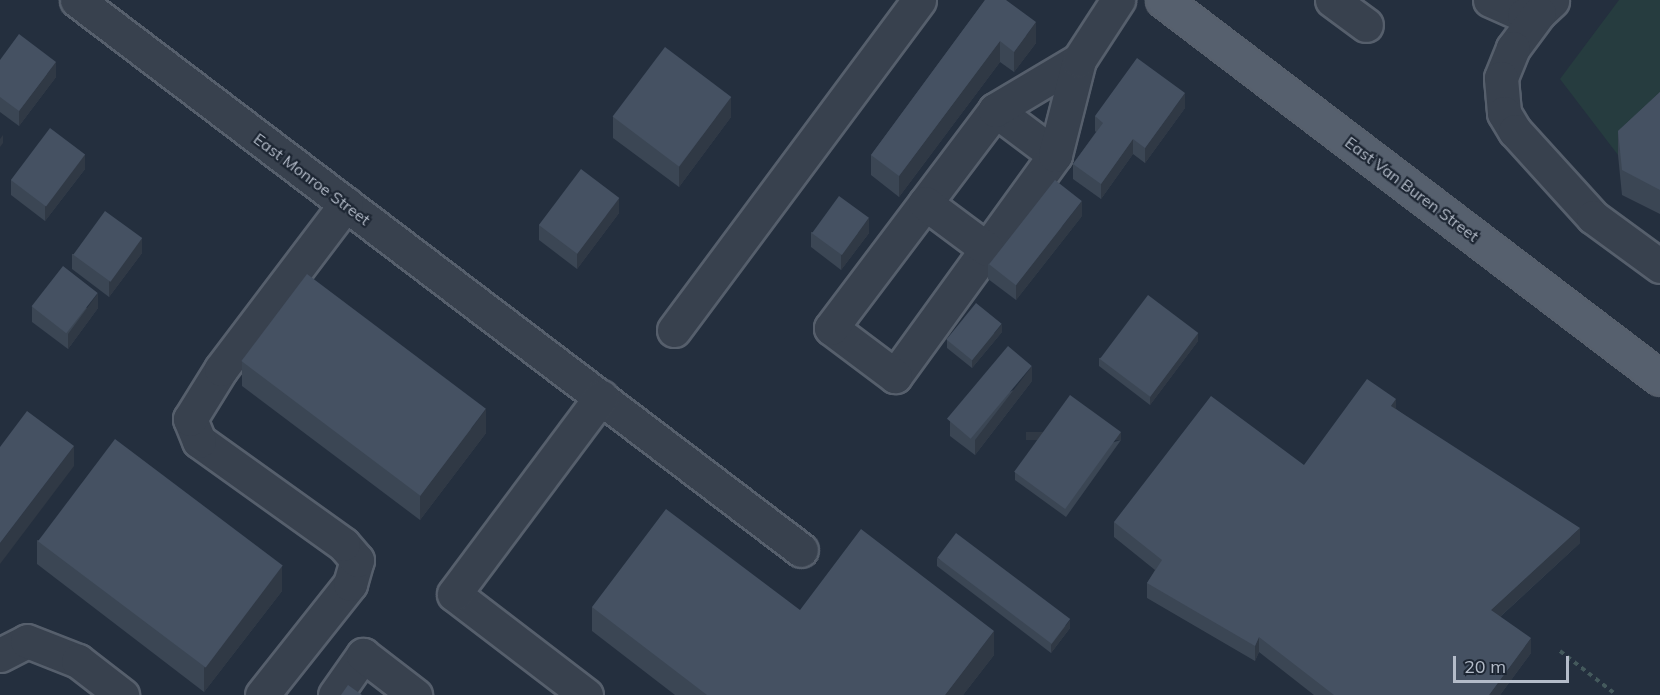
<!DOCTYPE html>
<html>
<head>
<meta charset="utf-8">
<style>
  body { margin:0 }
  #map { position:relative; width:1660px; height:695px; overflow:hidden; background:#242f3e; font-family:Mulish,sans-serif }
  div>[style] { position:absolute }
  .green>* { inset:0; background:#263c3f }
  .path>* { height:4px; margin-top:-2px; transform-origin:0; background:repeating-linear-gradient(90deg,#44595c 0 4.5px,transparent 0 9px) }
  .roads { filter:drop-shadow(2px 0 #565f6c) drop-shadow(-2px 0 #565f6c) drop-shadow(0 2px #565f6c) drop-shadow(0 -2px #565f6c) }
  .minor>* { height:33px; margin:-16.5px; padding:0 16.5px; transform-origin:16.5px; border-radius:16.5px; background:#38414e }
  .major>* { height:33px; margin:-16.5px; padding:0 16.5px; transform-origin:16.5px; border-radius:16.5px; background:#56606e }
  .wall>* { inset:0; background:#3b4654 }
  .shaded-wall>* { inset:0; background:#303945; transform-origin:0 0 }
  .building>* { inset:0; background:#455162; transform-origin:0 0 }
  span { translate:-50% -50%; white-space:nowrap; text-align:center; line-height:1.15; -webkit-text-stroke:4.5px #1d2633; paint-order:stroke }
  .street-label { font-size:16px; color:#b4bcc9 }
  .scale { position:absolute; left:1453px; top:656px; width:116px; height:27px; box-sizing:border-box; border:3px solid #b4bcc9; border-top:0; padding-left:8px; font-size:18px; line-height:21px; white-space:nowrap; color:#b4bcc9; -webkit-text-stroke:4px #1d2633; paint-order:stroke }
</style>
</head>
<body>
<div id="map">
  <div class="green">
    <i style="clip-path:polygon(1619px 0,1660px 0,1660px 116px,1618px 155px,1560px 79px)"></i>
  </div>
  <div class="path">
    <i style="left:1560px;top:651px;width:68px;rotate:37.9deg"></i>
  </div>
  <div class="roads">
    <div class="minor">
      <i style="left:77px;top:0;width:909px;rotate:37.22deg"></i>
      <i style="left:1332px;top:0;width:42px;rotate:36.3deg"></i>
      <i style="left:1490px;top:0;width:37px;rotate:24deg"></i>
      <i style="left:1524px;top:15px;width:15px;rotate:-8deg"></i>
      <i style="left:1539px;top:13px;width:18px;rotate:-43deg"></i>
      <i style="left:1539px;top:13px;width:44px;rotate:126.6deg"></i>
      <i style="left:1513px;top:48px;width:32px;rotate:112deg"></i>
      <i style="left:1501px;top:78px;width:35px;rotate:85deg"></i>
      <i style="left:1504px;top:113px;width:21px;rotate:59deg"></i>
      <i style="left:1515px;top:131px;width:116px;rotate:47.8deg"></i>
      <i style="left:1593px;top:217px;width:83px;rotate:36.2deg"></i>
      <i style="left:995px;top:110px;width:75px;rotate:36.9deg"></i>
      <i style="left:1055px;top:155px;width:273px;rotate:125.9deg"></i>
      <i style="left:895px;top:376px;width:80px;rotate:-143.1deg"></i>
      <i style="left:831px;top:328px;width:273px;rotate:-53deg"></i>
      <i style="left:995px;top:110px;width:98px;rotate:-30.8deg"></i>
      <i style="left:1055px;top:155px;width:98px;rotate:-75.8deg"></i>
      <i style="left:1079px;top:60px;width:72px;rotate:-57deg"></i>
      <i style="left:925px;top:203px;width:77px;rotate:36.6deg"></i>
      <i style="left:674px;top:330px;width:411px;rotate:-53.4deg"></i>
      <i style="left:0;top:655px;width:30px;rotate:-27deg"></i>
      <i style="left:27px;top:641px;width:55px;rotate:21.4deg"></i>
      <i style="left:78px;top:661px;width:56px;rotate:37.7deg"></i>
      <i style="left:262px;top:695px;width:142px;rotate:-51.6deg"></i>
      <i style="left:350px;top:584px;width:25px;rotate:-74deg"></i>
      <i style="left:357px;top:560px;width:21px;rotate:-131deg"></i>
      <i style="left:343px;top:544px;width:177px;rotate:-144.4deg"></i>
      <i style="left:199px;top:441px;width:24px;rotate:-112deg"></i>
      <i style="left:190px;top:419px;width:59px;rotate:-58.2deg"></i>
      <i style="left:221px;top:369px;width:207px;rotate:-52.9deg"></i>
      <i style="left:335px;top:695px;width:49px;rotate:-55deg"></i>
      <i style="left:363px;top:655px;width:66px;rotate:37.6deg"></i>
      <i style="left:586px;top:695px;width:166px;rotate:-142.6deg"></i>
      <i style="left:454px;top:594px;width:246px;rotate:-53.3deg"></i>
    </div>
    <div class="major">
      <i style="left:1163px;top:0;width:624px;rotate:37.26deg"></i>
    </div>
  </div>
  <div class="wall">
    <i style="clip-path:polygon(985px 0,1036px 43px,1014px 72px,1000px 62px,899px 197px,871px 175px,871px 155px)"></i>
    <i style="clip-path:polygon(0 60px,56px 77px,19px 126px,0 112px)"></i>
    <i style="clip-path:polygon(1660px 92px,1660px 214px,1622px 195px,1618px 155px,1618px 131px)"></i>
    <i style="clip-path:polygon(1185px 108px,1145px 163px,1133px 154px,1101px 199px,1073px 179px,1073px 164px,1096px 132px,1095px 131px,1095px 116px)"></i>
    <i style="clip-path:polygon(613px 117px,731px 117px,679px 187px,613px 138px)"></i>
    <i style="clip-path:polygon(85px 169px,45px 221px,11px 195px,11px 180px)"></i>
    <i style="clip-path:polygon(619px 213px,577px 269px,539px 240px,539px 225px)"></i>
    <i style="clip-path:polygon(1082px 216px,1016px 300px,988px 279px,988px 264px)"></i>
    <i style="clip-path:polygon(811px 232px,869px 233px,841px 270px,811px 247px)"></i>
    <i style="clip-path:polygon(142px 253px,109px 297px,72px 269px,72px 254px)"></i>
    <i style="clip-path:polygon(32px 307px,98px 308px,68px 349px,32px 322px)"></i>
    <i style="clip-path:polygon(1002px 332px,972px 368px,947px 348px,947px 340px)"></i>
    <i style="clip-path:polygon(1198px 341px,1150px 405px,1099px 366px,1099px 358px)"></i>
    <i style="clip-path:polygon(242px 361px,486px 433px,420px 520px,242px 386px)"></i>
    <i style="clip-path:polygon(1032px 381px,975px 455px,950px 436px,950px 421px)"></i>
    <i style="clip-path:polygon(1396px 409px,1580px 543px,1500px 617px,1531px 653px,1500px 695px,1314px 695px,1259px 652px,1255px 661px,1147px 598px,1147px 583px,1155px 570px,1114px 537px,1114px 522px,1304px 465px)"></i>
    <i style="clip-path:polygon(1121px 440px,1066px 517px,1015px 480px,1015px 472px)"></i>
    <i style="clip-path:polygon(37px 540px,282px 591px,204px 692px,37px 564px)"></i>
    <i style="clip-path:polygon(937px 558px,1070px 628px,1051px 653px,937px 566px)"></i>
    <i style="clip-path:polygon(592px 607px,800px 610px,994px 655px,963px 695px,675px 695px,592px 631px)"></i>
  </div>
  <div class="shaded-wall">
    <i style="clip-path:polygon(1036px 22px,1036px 43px,1014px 72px,1014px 52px)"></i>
    <i style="clip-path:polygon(1000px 41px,1000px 62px,899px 197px,899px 176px)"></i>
    <i style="clip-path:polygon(56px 62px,56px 77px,19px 126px,19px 111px)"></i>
    <i style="clip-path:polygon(1185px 93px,1185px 108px,1145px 163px,1145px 148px)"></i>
    <i style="clip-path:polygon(731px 97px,731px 117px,679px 187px,679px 167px)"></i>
    <i style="clip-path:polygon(3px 135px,3px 143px,0 147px,0 139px)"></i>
    <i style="clip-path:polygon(1133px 139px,1133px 154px,1101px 199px,1101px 184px)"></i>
    <i style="clip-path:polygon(85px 154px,85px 169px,45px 221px,45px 206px)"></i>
    <i style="clip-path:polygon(619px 198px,619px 213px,577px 269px,577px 254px)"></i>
    <i style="clip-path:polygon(1082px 201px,1082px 216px,1016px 300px,1016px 285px)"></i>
    <i style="clip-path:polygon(869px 218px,869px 233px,841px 270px,841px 255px)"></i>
    <i style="clip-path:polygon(142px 238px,142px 253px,109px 297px,109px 282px)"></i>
    <i style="clip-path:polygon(98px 293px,98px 308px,68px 349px,68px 334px)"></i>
    <i style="clip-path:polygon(1002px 324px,1002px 332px,972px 368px,972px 360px)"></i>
    <i style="clip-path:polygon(1198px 333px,1198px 341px,1150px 405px,1150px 397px)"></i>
    <i style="clip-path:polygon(1032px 366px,1032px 381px,975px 455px,975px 440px)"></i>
    <i style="clip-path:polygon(1396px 399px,1396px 414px,1391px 406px)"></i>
    <i style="clip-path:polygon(486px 409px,486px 433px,420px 520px,420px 496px)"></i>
    <i style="left:1121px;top:432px;width:8px;height:95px;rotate:90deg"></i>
    <i style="clip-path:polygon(74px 446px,74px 466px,0 564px,0 543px)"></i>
    <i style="clip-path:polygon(1580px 528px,1580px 543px,1491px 625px,1491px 610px)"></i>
    <i style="clip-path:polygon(282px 566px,282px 591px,204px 692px,204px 668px)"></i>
    <i style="clip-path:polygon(1070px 620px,1070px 628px,1051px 653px,1051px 645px)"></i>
    <i style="clip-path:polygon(994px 631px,994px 655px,963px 695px,945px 695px)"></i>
    <i style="clip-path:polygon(1259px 637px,1259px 652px,1255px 661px,1255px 646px)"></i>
    <i style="clip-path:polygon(1531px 638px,1531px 653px,1500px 695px,1489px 695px)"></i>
  </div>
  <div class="building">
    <i style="clip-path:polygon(985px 0,1006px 0,1036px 22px,1014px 52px,1000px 41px,899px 176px,871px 155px)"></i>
    <i style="clip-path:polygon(19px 34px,56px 62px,19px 111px,0 97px,0 60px)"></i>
    <i style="left:665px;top:47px;width:83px;height:87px;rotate:37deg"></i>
    <i style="clip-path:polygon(1137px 58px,1185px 93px,1145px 148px,1133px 139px,1101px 184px,1073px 164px,1103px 123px,1095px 116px)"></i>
    <i style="clip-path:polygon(1660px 92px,1660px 190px,1622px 170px,1618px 131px)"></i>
    <i style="left:50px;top:128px;width:44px;height:65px;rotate:37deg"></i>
    <i style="left:581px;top:169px;width:48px;height:70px;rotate:37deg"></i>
    <i style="left:1055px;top:180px;width:34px;height:107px;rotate:38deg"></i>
    <i style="left:839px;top:196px;width:37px;height:46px;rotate:36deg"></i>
    <i style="left:105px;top:211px;width:46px;height:54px;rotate:36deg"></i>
    <i style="left:63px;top:266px;width:44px;height:51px;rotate:38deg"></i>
    <i style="left:307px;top:274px;width:224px;height:109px;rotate:37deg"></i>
    <i style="left:1148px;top:295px;width:63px;height:80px;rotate:37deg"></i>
    <i style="left:976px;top:303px;width:33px;height:47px;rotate:39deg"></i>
    <i style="left:1008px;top:346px;width:31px;height:95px;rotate:40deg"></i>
    <i style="clip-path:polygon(1367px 379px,1396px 399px,1391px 406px,1580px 528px,1491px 610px,1531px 638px,1489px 695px,1334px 695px,1259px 637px,1255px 646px,1147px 583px,1162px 560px,1114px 522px,1211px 396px,1304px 465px)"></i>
    <i style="left:1070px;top:395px;width:63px;height:95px;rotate:36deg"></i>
    <i style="clip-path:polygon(27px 411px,74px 446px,0 543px,0 447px)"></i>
    <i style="left:115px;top:439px;width:210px;height:128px;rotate:37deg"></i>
    <i style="clip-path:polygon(666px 509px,800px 610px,861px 529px,994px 631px,945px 695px,707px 695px,592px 607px)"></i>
    <i style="left:956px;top:533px;width:143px;height:31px;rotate:37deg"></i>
    <i style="clip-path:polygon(348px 685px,362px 695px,341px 695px)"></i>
  </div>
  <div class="street-label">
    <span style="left:312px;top:179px;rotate:37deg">East Monroe Street</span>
    <span style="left:1412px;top:189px;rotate:37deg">East Van Buren Street</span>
  </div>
  <div class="scale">20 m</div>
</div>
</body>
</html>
